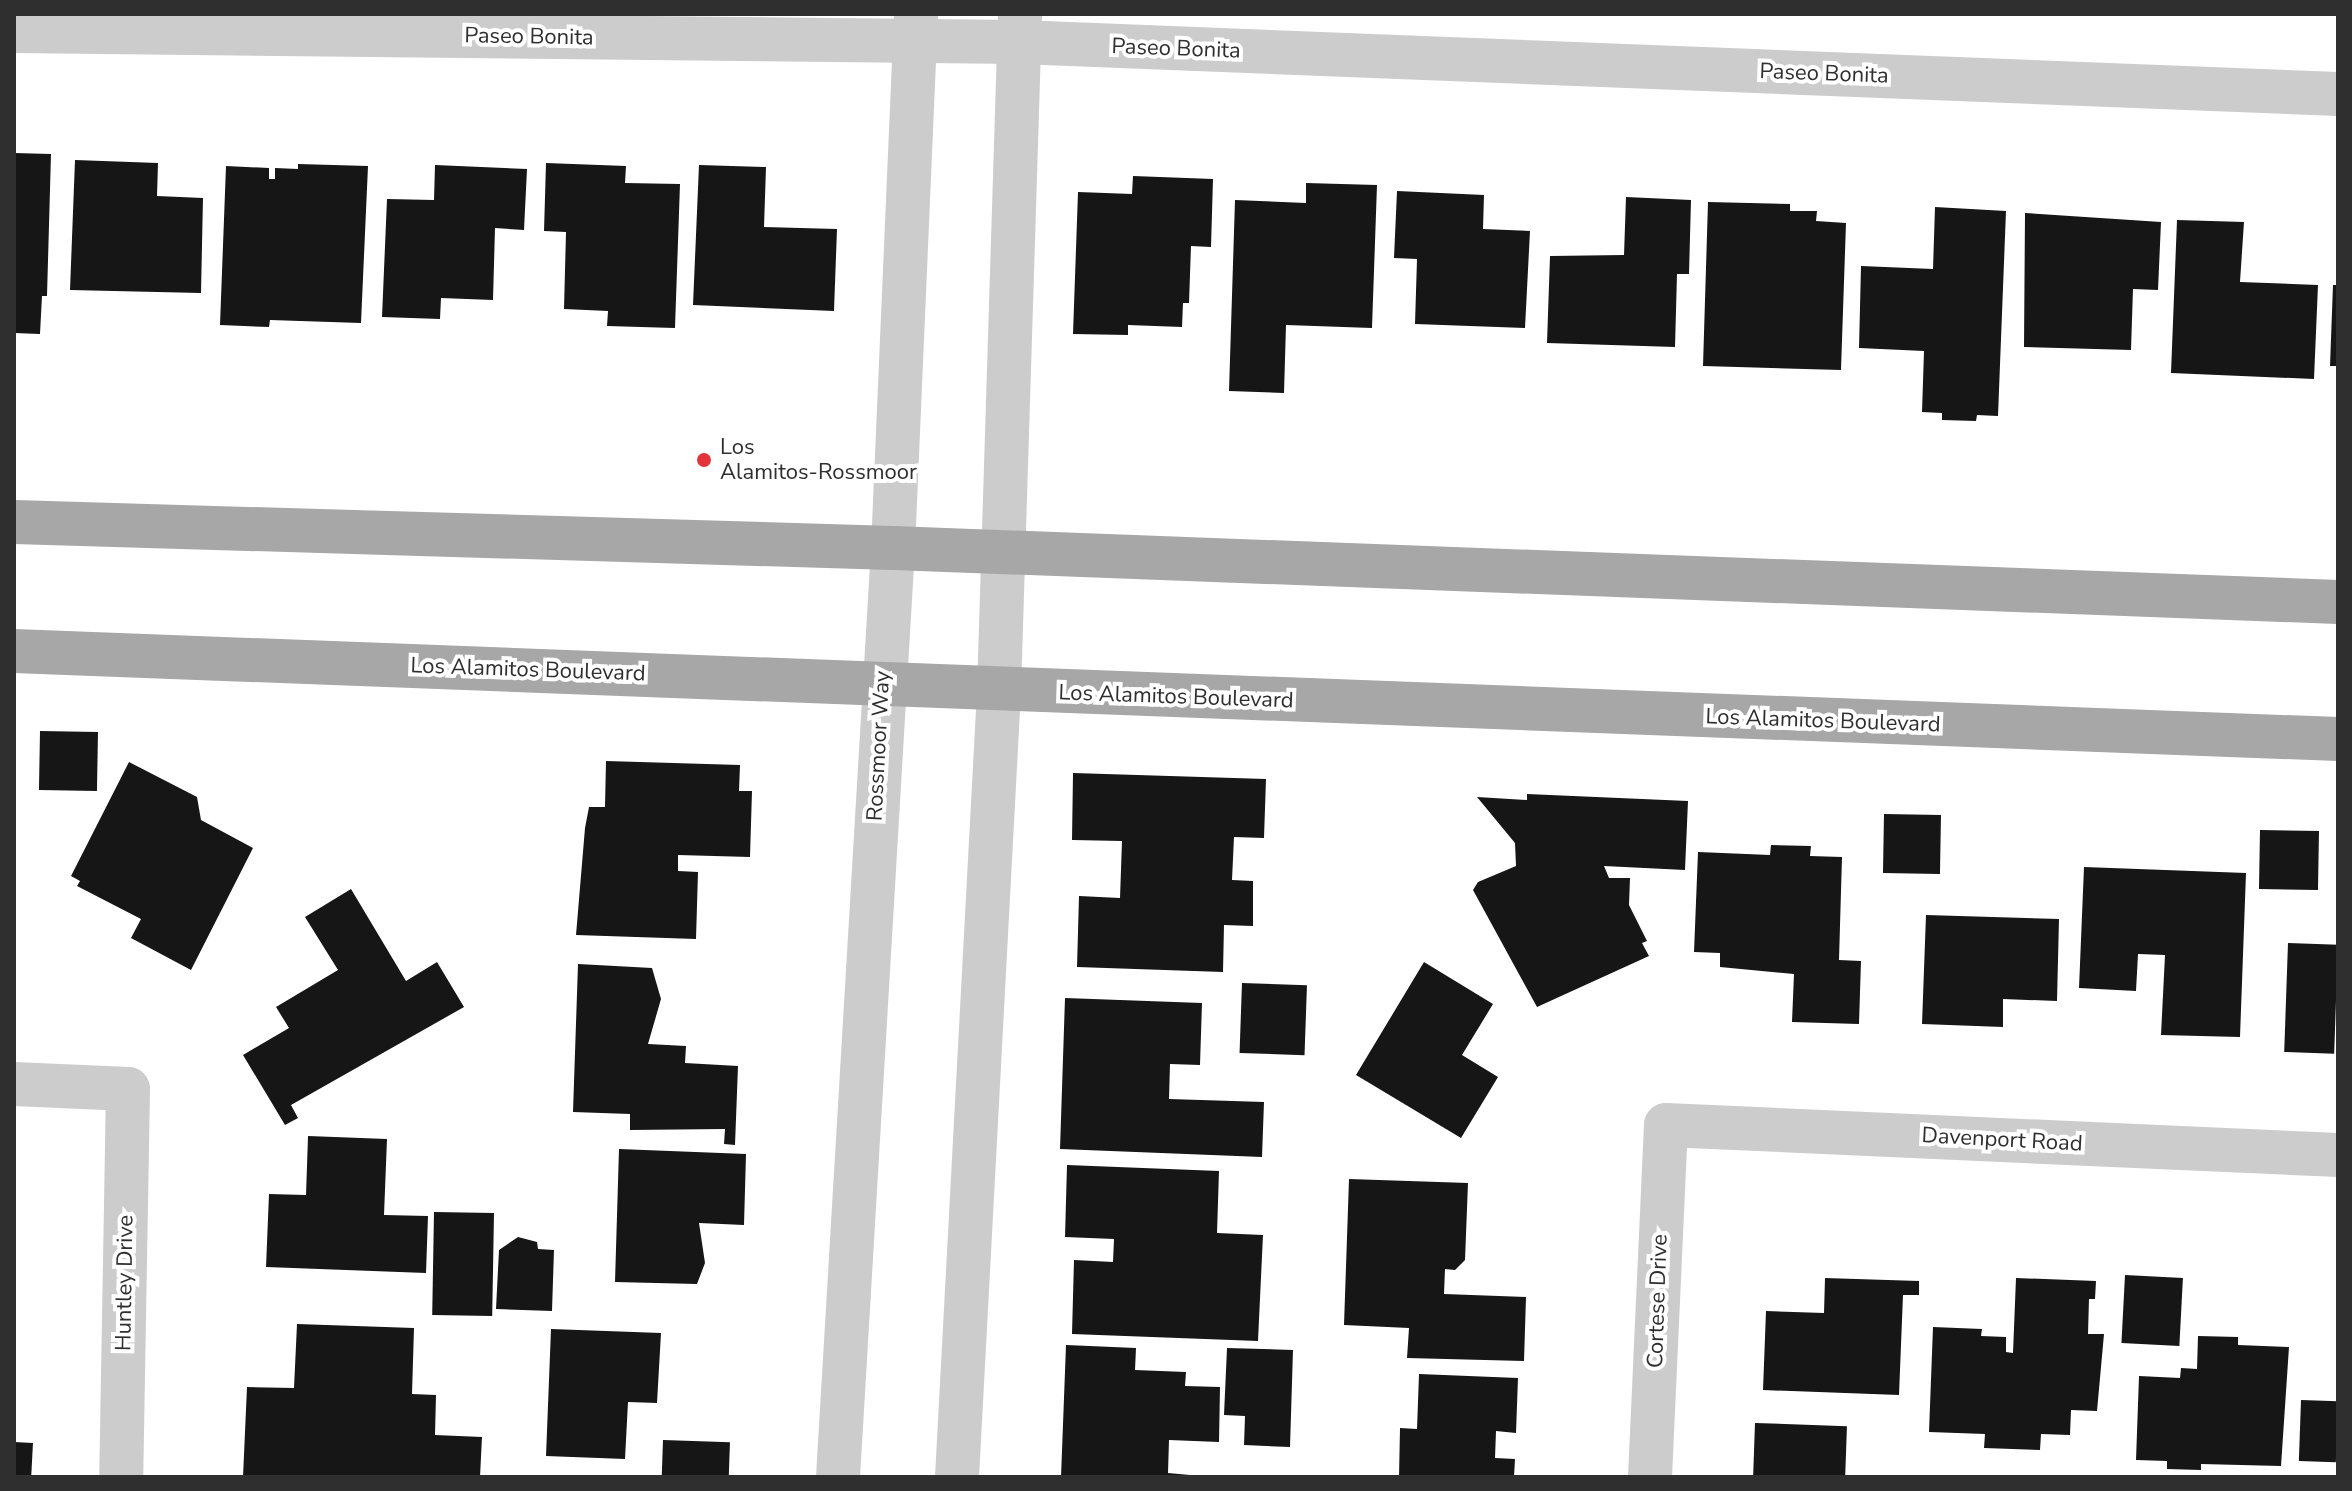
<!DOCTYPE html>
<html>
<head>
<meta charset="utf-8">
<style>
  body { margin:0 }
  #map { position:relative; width:2352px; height:1491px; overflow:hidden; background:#fff; font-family:"Nunito Sans",sans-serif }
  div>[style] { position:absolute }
  .building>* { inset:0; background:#161616; transform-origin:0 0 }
  .minor>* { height:44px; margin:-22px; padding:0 22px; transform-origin:22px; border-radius:22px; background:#ccc }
  .primary>* { height:44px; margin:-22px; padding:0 22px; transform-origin:22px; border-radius:22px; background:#a7a7a7 }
  .dots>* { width:22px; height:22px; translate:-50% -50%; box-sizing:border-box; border:4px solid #fff; border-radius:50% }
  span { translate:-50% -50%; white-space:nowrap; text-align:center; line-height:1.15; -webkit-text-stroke:8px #fff; paint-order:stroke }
  .street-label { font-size:22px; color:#2f2f2f }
  .poi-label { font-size:22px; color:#2f2f2f }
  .left { translate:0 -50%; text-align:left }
  .frame { position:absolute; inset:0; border:16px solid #2f2f2f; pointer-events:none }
</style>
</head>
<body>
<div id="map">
  <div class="building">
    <i style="clip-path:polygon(14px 153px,51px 154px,47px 296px,42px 296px,40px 334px,14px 333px)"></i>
    <i style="clip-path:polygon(75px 160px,158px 163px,157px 196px,203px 198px,201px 293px,70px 290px)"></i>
    <i style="clip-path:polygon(546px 163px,626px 166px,625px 183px,680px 184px,675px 328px,607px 326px,608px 311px,564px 309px,566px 232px,544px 231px)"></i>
    <i style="clip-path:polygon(298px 164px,368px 166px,361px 323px,270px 320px,269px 327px,220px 325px,226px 166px,269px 168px,269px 179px,275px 179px,275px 168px,298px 169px)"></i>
    <i style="clip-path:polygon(435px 165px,527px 169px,524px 230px,495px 228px,493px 300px,441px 298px,440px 319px,382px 317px,387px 199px,434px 200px)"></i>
    <i style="clip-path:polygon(699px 165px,766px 167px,764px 227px,837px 229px,834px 311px,693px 305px)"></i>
    <i style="clip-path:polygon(1133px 176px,1213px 179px,1211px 247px,1191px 246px,1189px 303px,1183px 303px,1182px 327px,1128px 325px,1128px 335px,1073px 334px,1078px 192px,1132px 194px)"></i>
    <i style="clip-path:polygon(1306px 183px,1377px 185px,1372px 328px,1286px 325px,1284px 393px,1229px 391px,1235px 200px,1306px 203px)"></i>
    <i style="clip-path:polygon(1397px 191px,1484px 195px,1483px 229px,1530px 231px,1525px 328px,1415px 324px,1417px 259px,1394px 258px)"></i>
    <i style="clip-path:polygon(1626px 197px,1691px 200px,1689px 274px,1677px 274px,1675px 347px,1547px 343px,1550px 256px,1624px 255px)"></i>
    <i style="clip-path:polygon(1708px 202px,1790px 204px,1790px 211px,1817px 211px,1816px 221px,1846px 223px,1841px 370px,1703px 366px)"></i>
    <i style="clip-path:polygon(1935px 207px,2006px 211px,1998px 416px,1977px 415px,1976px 421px,1942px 420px,1942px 413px,1922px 412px,1924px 351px,1859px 348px,1861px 266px,1933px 269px)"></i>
    <i style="clip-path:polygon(2025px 213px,2161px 222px,2158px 290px,2133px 289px,2131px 350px,2024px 347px)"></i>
    <i style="clip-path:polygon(2177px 220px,2244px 222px,2240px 282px,2318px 285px,2314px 379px,2171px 373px)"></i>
    <i style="clip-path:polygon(2333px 285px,2338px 285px,2338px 366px,2330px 366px)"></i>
    <i style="left:40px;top:731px;width:58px;height:59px;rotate:1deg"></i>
    <i style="clip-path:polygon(606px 761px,740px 765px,739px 791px,752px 791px,750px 857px,678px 855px,678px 871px,698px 872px,696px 939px,576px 935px,585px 828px,589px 807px,605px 807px)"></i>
    <i style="clip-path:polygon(129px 762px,197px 797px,201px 820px,253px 848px,191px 970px,131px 938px,141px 919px,77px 886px,80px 881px,71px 876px)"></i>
    <i style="clip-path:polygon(1073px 773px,1266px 779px,1264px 838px,1234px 837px,1232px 880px,1253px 881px,1253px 926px,1224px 925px,1223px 972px,1077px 967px,1079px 896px,1120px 898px,1122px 841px,1072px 840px)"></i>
    <i style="clip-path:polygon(1527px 794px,1688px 801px,1685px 870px,1604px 866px,1609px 878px,1630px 878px,1629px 905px,1647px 941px,1642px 943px,1649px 956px,1537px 1007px,1473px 890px,1478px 882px,1516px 866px,1515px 843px,1477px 797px,1527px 800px)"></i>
    <i style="left:1884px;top:814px;width:57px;height:59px;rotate:1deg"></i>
    <i style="left:2260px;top:830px;width:59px;height:59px;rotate:1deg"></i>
    <i style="clip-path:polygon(1771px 845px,1811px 846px,1810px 856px,1842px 857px,1839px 960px,1861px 961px,1859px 1024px,1792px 1022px,1794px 974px,1720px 967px,1720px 953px,1694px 952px,1698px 852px,1770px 855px)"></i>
    <i style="clip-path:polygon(2084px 867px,2246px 873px,2240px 1037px,2161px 1035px,2165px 955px,2138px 954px,2136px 991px,2079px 988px)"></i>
    <i style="clip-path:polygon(351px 889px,406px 981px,437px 962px,464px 1007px,291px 1105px,298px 1118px,285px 1125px,243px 1055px,289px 1028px,276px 1007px,338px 970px,305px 917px)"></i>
    <i style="clip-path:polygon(1926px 915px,2059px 919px,2057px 1001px,2003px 999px,2003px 1027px,1922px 1024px)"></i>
    <i style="left:2288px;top:943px;width:50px;height:109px;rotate:2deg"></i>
    <i style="clip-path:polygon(1424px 962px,1493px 1004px,1462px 1055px,1498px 1077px,1461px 1138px,1356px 1075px)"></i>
    <i style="clip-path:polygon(578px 964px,652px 968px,661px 999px,648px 1044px,686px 1046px,685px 1063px,738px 1066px,735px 1145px,724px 1144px,725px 1129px,630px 1130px,630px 1114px,573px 1112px)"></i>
    <i style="left:1242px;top:983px;width:65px;height:70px;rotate:2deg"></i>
    <i style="clip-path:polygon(1065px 998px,1202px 1003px,1200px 1065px,1170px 1064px,1169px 1099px,1264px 1102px,1262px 1157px,1060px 1149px)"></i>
    <i style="clip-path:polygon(308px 1136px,387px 1139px,384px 1215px,428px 1216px,426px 1273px,266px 1267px,269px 1194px,306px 1195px)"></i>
    <i style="clip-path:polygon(619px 1149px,746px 1154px,744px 1225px,699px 1223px,705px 1263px,697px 1284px,615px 1282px)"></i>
    <i style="clip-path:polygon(1067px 1165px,1219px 1171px,1217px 1233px,1263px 1235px,1258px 1341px,1072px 1334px,1074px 1260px,1113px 1262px,1114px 1239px,1065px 1237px)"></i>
    <i style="clip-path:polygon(1349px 1179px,1468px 1183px,1465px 1260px,1455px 1270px,1445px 1269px,1444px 1294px,1526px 1297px,1524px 1361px,1407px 1358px,1409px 1328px,1344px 1325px)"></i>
    <i style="left:434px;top:1212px;width:60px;height:103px;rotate:1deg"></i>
    <i style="clip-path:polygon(518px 1237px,537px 1242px,538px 1249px,554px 1250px,552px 1311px,496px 1309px,499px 1250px)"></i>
    <i style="left:2125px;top:1275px;width:58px;height:68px;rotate:3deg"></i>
    <i style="clip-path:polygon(1825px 1278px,1919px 1281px,1919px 1295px,1903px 1295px,1899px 1395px,1763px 1390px,1766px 1311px,1824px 1313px)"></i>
    <i style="clip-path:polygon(2016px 1278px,2096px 1281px,2095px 1299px,2089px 1299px,2088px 1334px,2104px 1334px,2097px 1411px,2071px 1410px,2070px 1435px,2041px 1434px,2040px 1450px,1984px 1448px,1985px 1434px,1929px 1432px,1933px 1327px,1982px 1329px,1981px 1336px,2006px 1337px,2006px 1352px,2013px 1353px)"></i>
    <i style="clip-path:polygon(297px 1324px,414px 1328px,412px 1394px,436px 1395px,435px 1435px,482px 1437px,480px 1477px,243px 1477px,247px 1387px,294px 1388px)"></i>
    <i style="clip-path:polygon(551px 1329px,661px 1333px,657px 1403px,628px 1402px,625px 1459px,546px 1456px)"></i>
    <i style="clip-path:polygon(2198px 1336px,2238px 1337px,2238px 1345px,2289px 1347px,2281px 1466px,2201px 1464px,2201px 1470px,2167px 1469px,2167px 1461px,2136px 1460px,2139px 1376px,2180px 1378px,2181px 1368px,2197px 1369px)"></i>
    <i style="clip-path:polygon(1066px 1345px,1136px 1348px,1135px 1370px,1186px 1372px,1185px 1386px,1220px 1387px,1219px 1442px,1169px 1440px,1168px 1473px,1212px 1477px,1061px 1477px)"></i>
    <i style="clip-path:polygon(1227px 1348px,1293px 1350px,1290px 1447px,1244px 1445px,1245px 1416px,1224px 1415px)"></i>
    <i style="clip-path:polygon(1419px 1374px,1518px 1378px,1516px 1433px,1496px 1431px,1495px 1458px,1515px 1459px,1514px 1477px,1399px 1477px,1400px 1428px,1417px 1429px)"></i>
    <i style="left:2301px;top:1400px;width:37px;height:61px;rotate:2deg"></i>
    <i style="left:1755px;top:1423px;width:92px;height:54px;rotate:2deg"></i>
    <i style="left:663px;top:1440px;width:67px;height:37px;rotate:2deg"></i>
    <i style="left:14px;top:1442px;width:19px;height:35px;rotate:3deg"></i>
  </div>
  <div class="minor">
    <i style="left:14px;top:31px;width:1005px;rotate:0.63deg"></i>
    <i style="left:1019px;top:42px;width:1320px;rotate:2.26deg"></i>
    <i style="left:14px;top:1084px;width:114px;rotate:2.5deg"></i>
    <i style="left:128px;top:1089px;width:388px;rotate:91deg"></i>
    <i style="left:838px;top:1477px;width:931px;rotate:-86.61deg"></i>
    <i style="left:893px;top:548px;width:534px;rotate:-87.53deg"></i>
    <i style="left:957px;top:1477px;width:787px;rotate:-86.94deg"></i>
    <i style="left:999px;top:691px;width:677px;rotate:-88.22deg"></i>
    <i style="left:1650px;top:1477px;width:352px;rotate:-87.4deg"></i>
    <i style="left:1666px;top:1125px;width:673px;rotate:2.56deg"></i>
  </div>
  <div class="primary">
    <i style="left:14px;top:522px;width:879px;rotate:1.69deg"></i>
    <i style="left:893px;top:548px;width:1446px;rotate:2.14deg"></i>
    <i style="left:14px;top:651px;width:2326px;rotate:2.17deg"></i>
  </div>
  <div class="dots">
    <i style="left:704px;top:460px;background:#e3343c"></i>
  </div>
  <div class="street-label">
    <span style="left:529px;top:37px;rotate:1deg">Paseo Bonita</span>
    <span style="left:1176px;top:49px;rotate:2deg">Paseo Bonita</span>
    <span style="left:1824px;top:74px;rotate:2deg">Paseo Bonita</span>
    <span style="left:528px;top:670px;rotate:2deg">Los Alamitos Boulevard</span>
    <span style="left:1176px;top:697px;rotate:2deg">Los Alamitos Boulevard</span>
    <span style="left:1823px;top:721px;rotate:2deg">Los Alamitos Boulevard</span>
    <span style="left:879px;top:746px;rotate:-87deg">Rossmoor Way</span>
    <span style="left:2002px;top:1140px;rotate:3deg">Davenport Road</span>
    <span style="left:125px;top:1283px;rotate:-89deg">Huntley Drive</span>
    <span style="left:1658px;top:1301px;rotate:-88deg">Cortese Drive</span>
  </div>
  <div class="poi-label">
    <span class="left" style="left:720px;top:460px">Los<br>Alamitos-Rossmoor</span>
  </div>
  <div class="frame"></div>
</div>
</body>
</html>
